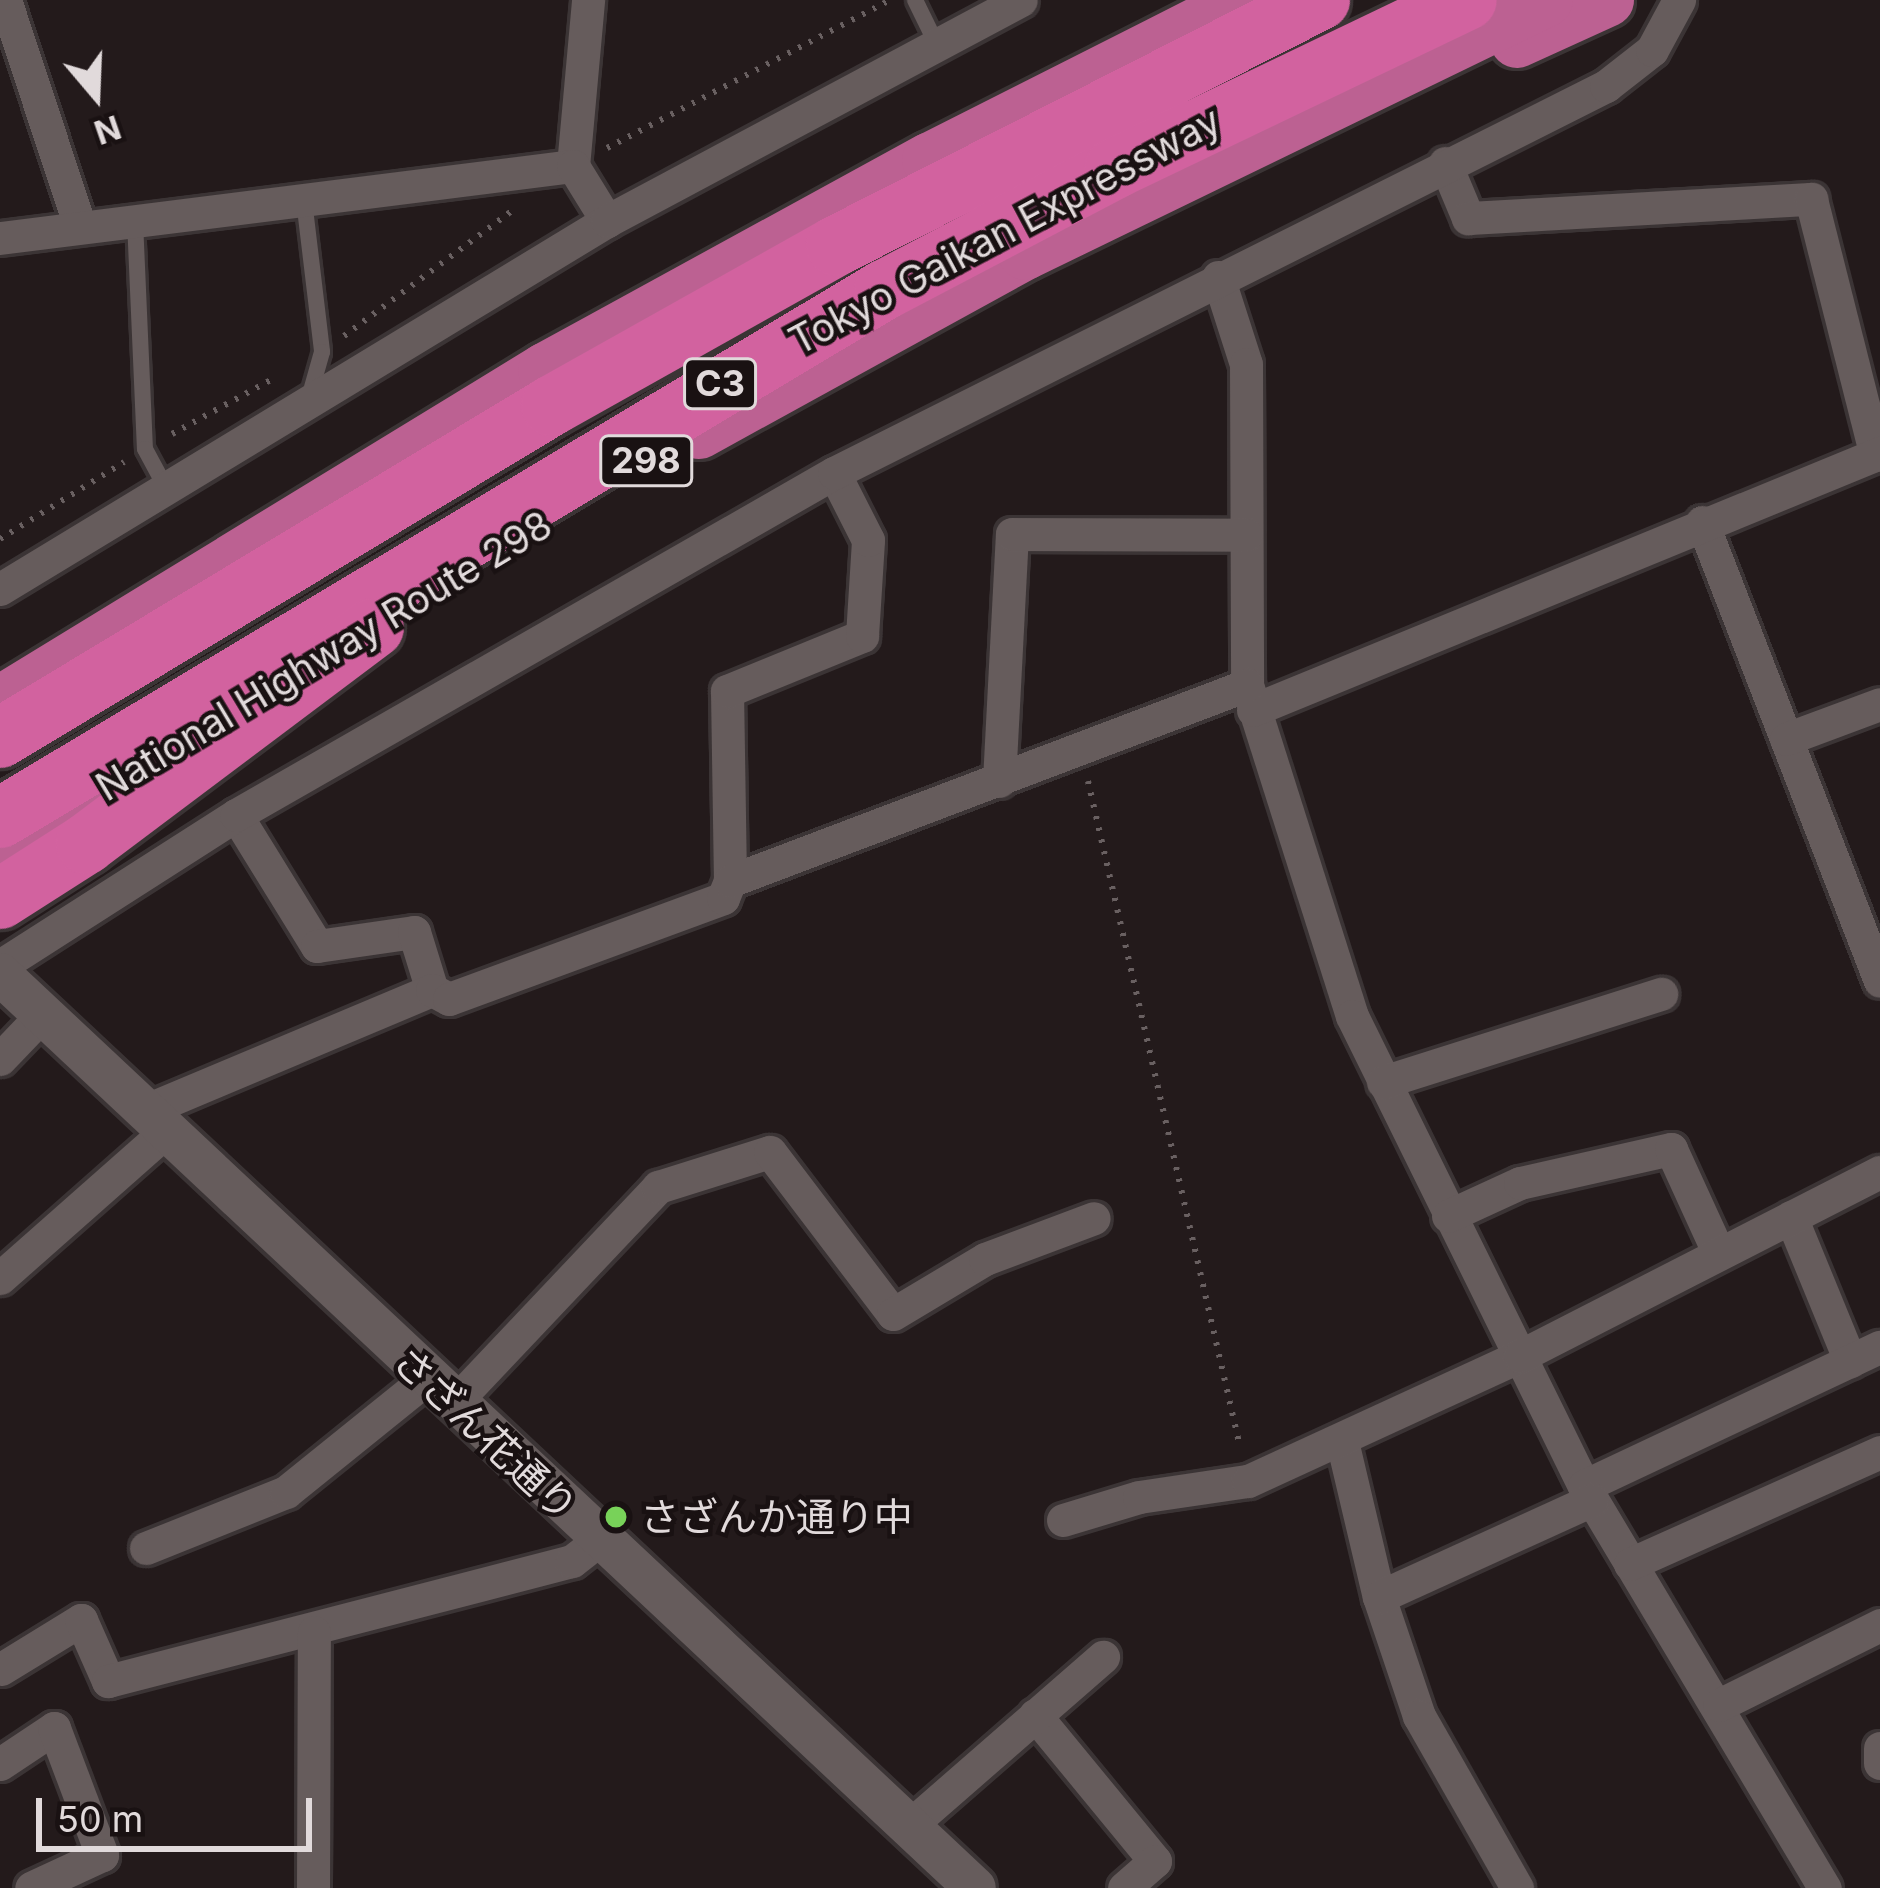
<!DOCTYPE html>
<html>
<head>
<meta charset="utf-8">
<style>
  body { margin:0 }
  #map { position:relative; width:1880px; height:1888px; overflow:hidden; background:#231a1b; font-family:Inter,"Noto Sans JP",sans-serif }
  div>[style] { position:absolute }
  .path>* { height:6px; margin-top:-3px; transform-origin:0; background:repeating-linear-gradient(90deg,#696061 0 3px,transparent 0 12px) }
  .roads { filter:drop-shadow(3px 0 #3b3435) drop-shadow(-3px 0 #3b3435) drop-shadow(0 3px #3b3435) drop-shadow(0 -3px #3b3435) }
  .service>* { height:16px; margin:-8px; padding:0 8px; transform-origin:8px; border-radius:8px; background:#665c5c }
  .minor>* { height:33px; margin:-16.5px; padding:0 16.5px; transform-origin:16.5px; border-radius:16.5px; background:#665c5c }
  .tertiary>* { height:42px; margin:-21px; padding:0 21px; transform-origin:21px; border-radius:21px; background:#665c5c }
  .trunk>* { height:54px; margin:-27px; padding:0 27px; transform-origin:27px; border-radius:27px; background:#bc6192 }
  .motorway>* { height:60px; margin:-30px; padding:0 30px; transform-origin:30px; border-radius:30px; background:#d2629f }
  .dots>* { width:33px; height:33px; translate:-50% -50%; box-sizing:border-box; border:6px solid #191112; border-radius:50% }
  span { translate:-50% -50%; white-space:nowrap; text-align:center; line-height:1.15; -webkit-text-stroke:9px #191112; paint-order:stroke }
  .shield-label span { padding:3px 9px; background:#191112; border:3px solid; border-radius:9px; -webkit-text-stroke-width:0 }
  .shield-label { font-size:36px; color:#e1dadb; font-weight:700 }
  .street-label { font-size:39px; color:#e1dadb }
  .poi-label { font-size:39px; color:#e1dadb }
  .left { translate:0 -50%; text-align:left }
  .north { position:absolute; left:36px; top:36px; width:120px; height:120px; -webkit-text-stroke:9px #191112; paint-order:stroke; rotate:161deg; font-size:33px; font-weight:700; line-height:48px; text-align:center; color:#e1dadb }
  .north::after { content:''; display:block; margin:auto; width:42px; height:54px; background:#e1dadb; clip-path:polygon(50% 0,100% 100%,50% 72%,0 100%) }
  .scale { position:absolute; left:36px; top:1798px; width:276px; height:54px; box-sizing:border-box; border:6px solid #e1dadb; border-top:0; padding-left:15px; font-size:36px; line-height:42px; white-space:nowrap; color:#e1dadb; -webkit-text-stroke:9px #191112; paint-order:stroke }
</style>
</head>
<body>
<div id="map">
  <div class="path">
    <i style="left:607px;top:148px;width:317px;rotate:-27.6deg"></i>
    <i style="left:344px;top:336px;width:214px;rotate:-36.7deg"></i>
    <i style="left:172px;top:434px;width:119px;rotate:-28.7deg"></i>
    <i style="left:0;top:539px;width:146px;rotate:-31.8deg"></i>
    <i style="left:1088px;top:781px;width:683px;rotate:77.14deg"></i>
  </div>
  <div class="roads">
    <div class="service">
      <i style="left:915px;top:0;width:46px;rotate:64deg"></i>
      <i style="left:304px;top:200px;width:153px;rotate:83.2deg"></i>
      <i style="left:322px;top:352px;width:48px;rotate:105.8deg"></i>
      <i style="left:135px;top:221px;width:228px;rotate:87.5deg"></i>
      <i style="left:145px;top:449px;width:44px;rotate:61.7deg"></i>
    </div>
    <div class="minor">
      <i style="left:5px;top:0;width:239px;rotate:71.7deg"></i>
      <i style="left:1445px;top:163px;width:60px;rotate:67.3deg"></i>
      <i style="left:1468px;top:218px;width:344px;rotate:-3.2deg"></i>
      <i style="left:1811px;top:199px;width:264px;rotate:75.8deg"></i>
      <i style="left:573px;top:166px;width:167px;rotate:-84.8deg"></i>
      <i style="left:0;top:238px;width:578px;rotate:-7.16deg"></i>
      <i style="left:573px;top:166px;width:65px;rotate:58.3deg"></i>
      <i style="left:1218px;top:277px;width:91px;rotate:72.2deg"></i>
      <i style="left:1246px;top:364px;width:321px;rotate:89.8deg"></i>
      <i style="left:1247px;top:685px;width:347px;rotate:72.4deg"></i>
      <i style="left:1352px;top:1016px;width:524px;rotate:63.73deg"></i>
      <i style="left:1584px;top:1486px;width:469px;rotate:59.1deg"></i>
      <i style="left:1702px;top:522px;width:492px;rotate:68.8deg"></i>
      <i style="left:0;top:589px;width:710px;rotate:-31.23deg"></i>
      <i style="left:607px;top:221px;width:469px;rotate:-28.1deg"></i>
      <i style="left:1253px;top:710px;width:678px;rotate:-22.29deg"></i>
      <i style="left:1786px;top:739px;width:100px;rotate:-20.4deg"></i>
      <i style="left:999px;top:781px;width:247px;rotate:-87deg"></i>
      <i style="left:1012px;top:534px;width:234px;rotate:0.2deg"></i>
      <i style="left:236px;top:815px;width:154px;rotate:58.3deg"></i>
      <i style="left:317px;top:946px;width:98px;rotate:-8.2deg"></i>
      <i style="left:414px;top:932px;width:61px;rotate:72.8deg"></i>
      <i style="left:730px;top:881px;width:190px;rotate:-90.9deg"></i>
      <i style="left:727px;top:691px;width:146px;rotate:-22.2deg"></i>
      <i style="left:862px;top:636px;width:96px;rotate:-86.4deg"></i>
      <i style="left:868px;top:540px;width:75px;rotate:-116.9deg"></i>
      <i style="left:0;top:966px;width:280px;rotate:-32.6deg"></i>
      <i style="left:236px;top:815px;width:689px;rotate:-29.77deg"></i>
      <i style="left:834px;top:473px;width:864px;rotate:-26.62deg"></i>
      <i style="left:1606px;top:86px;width:58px;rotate:-38deg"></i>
      <i style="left:1652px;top:50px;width:57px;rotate:-61.6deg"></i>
      <i style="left:0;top:1059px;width:62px;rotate:-46.3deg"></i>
      <i style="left:1383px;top:1082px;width:292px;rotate:-17.6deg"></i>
      <i style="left:144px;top:1111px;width:312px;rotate:-22.8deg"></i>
      <i style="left:432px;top:990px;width:19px;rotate:28deg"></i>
      <i style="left:449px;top:999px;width:292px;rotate:-20.2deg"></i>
      <i style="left:723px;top:898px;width:18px;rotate:-68deg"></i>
      <i style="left:730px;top:881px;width:553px;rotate:-20.76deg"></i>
      <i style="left:1448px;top:1216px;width:79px;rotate:-24.6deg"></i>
      <i style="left:1520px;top:1183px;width:155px;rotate:-12.7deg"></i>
      <i style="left:1671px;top:1149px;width:115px;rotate:65.4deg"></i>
      <i style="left:1791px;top:1217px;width:156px;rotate:67.7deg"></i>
      <i style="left:0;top:1278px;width:220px;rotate:-41.5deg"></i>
      <i style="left:453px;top:1404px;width:299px;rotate:-46.6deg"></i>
      <i style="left:658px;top:1187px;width:117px;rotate:-17.4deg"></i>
      <i style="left:770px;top:1152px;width:203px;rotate:52.8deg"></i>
      <i style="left:893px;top:1314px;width:107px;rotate:-30.9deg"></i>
      <i style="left:985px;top:1259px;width:116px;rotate:-20.6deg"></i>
      <i style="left:1342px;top:1441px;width:160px;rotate:76.7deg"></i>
      <i style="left:1379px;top:1597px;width:126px;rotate:71.4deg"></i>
      <i style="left:1419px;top:1716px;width:198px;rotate:60.3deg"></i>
      <i style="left:1584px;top:1486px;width:327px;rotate:-25.2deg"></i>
      <i style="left:1063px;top:1520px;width:79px;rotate:-16.8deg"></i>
      <i style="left:1139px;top:1497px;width:110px;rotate:-8.4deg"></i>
      <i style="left:1248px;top:1481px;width:299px;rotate:-24.7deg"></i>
      <i style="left:1520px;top:1356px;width:404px;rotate:-27.1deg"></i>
      <i style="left:146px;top:1548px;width:151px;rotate:-21.8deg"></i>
      <i style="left:286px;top:1492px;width:180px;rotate:-38.9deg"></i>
      <i style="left:1630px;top:1564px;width:274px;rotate:-24.1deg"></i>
      <i style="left:1379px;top:1597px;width:234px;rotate:-24.5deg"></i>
      <i style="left:1px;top:1669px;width:94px;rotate:-31.5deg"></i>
      <i style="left:81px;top:1620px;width:67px;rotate:66.1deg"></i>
      <i style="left:108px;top:1681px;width:479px;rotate:-14.5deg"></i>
      <i style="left:572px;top:1561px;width:34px;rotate:-38deg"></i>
      <i style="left:1719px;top:1705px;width:180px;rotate:-26.4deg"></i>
      <i style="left:1035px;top:1715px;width:189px;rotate:50.6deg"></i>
      <i style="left:1155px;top:1861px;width:41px;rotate:138.9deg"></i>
      <i style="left:1880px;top:1748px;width:15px;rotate:90deg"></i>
      <i style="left:0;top:1764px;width:65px;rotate:-33.7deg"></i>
      <i style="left:54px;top:1728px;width:136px;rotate:69.3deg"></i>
      <i style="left:102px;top:1855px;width:78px;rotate:155.1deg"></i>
      <i style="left:908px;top:1827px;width:259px;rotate:-41.1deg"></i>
      <i style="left:313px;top:1888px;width:256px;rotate:-89.8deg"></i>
    </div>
    <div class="tertiary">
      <i style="left:0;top:974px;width:1336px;rotate:43.15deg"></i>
    </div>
    <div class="trunk">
      <i style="left:1517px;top:41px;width:99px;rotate:-24.5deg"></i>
      <i style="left:699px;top:432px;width:372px;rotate:-28.8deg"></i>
      <i style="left:1025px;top:253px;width:579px;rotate:-25.9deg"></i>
      <i style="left:0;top:703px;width:639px;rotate:-31.43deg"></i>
      <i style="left:545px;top:370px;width:438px;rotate:-28.7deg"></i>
      <i style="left:929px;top:160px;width:355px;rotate:-26.8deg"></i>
      <i style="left:0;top:855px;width:163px;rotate:-31.7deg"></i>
    </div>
    <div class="motorway">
      <i style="left:0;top:738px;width:643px;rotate:-31.07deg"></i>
      <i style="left:551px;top:406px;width:327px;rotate:-29.3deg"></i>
      <i style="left:836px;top:246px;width:543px;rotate:-26.94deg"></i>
      <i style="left:0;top:818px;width:1030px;rotate:-30.85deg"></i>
      <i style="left:884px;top:290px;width:260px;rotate:-27.7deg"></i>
      <i style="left:1114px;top:169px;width:391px;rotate:-25.6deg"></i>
      <i style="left:0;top:899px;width:102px;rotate:-32.6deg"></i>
      <i style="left:86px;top:844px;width:360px;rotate:-36.9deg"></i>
    </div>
  </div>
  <div class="dots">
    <i style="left:616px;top:1517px;background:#78d259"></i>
  </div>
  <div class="shield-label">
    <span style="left:720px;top:384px">C3</span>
    <span style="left:646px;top:461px">298</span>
  </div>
  <div class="street-label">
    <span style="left:1005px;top:231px;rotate:-28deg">Tokyo Gaikan Expressway</span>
    <span style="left:324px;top:656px;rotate:-31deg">National Highway Route 298</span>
    <span style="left:485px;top:1434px;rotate:43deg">さざん花通り</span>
  </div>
  <div class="poi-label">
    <span class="left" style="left:640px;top:1517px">さざんか通り中</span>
  </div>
  <div class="north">N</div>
  <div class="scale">50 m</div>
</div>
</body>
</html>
